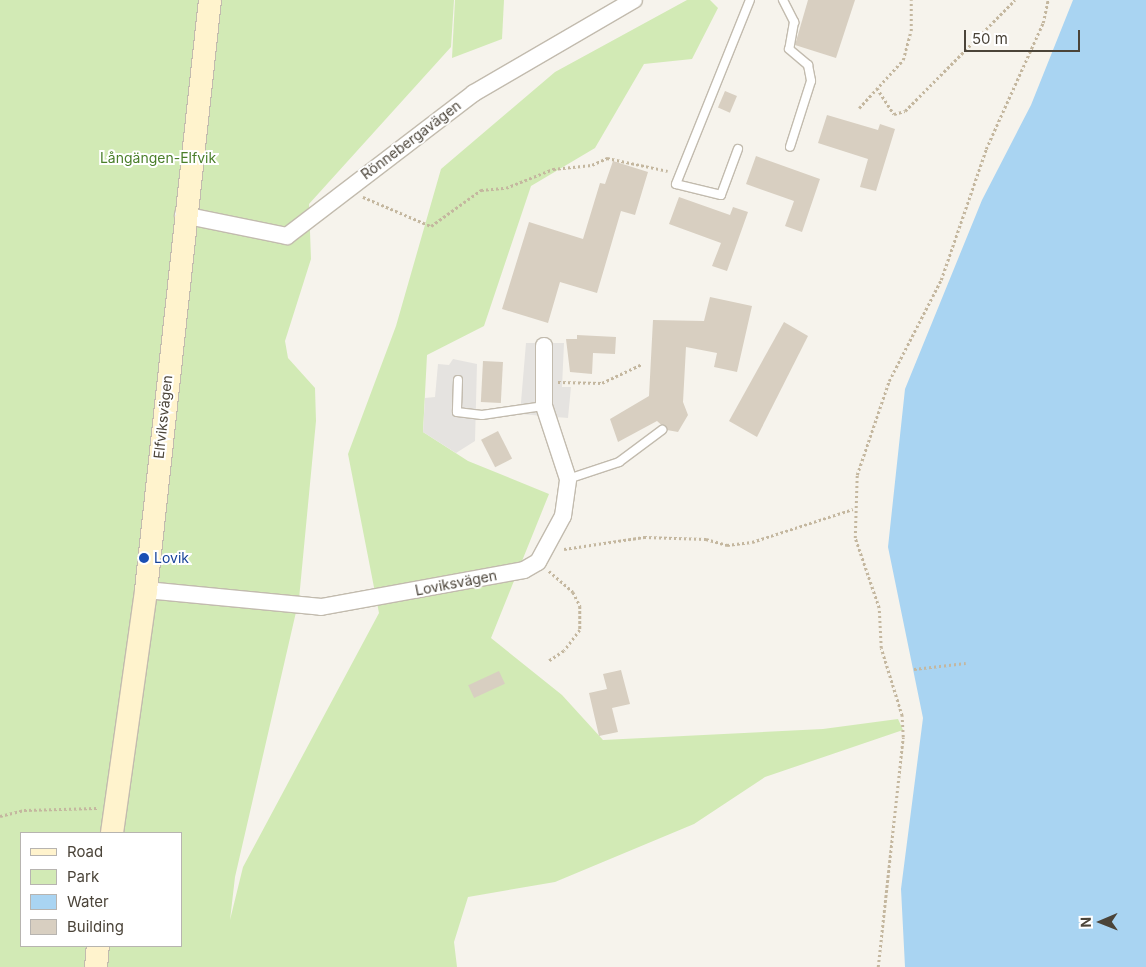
<!DOCTYPE html>
<html>
<head>
<meta charset="utf-8">
<style>
  body { margin:0 }
  #map { position:relative; width:1146px; height:967px; overflow:hidden; background:#f6f3ec; font-family:Inter,sans-serif }
  div>[style] { position:absolute }
  .green>* { inset:0; background:#d2eab5 }
  .parking>* { inset:0; background:#e5e3e0 }
  .water>* { inset:0; background:#a9d4f2 }
  .building>* { inset:0; background:#d8cfc1; transform-origin:0 0 }
  .path>* { height:2.5px; margin-top:-1.25px; transform-origin:0; background:repeating-linear-gradient(90deg,#c4b79f 0 2.5px,transparent 0 5px) }
  .roads { filter:drop-shadow(1px 0 #c2bbae) drop-shadow(-1px 0 #c2bbae) drop-shadow(0 1px #c2bbae) drop-shadow(0 -1px #c2bbae) }
  .lane>* { height:8px; margin:-4px; padding:0 4px; transform-origin:4px; border-radius:4px; background:#fff }
  .street>* { height:16px; margin:-8px; padding:0 8px; transform-origin:8px; border-radius:8px; background:#fff }
  .secondary>* { height:22px; margin:-11px; padding:0 11px; transform-origin:11px; border-radius:11px; background:#fff3cd }
  .dots>* { width:14px; height:14px; translate:-50% -50%; box-sizing:border-box; border:2px solid #fff; border-radius:50% }
  span { translate:-50% -50%; white-space:nowrap; text-align:center; line-height:1.15; -webkit-text-stroke:4px #fff; paint-order:stroke }
  .street-label { font-size:14px; color:#4b4439 }
  .park-label { font-size:14px; color:#4a7f2a }
  .transit-label { font-size:14px; color:#164399 }
  .left { translate:0 -50%; text-align:left }
  .legend { position:absolute; left:20px; top:832px; width:162px; height:115px; box-sizing:border-box; background:#fff; border:1px solid #b7b4b0; margin:0; padding:6px 9px; list-style:none; font-size:15px; color:#4b4439 }
  .legend li { display:flex; align-items:center; gap:10px; height:25px }
  .legend b { width:25px; border:1px solid #b7b4b0 }
  .north { position:absolute; left:1076px; top:897px; width:50px; height:50px; -webkit-text-stroke:4px #fff; paint-order:stroke; rotate:269deg; font-size:14px; font-weight:700; line-height:20px; text-align:center; color:#4b4439 }
  .north::after { content:''; display:block; margin:auto; width:18px; height:22px; background:#4b4439; clip-path:polygon(50% 0,100% 100%,50% 72%,0 100%) }
  .scale { position:absolute; left:964px; top:30px; width:116px; height:22px; box-sizing:border-box; border:2px solid #4b4439; border-top:0; padding-left:6px; font-size:15px; line-height:18px; white-space:nowrap; color:#4b4439; -webkit-text-stroke:4px #fff; paint-order:stroke }
</style>
</head>
<body>
<div id="map">
  <div class="green">
    <i style="clip-path:polygon(evenodd,0 0,454px 0,451px 47px,309px 204px,311px 259px,285px 341px,288px 358px,315px 388px,316px 421px,299px 599px,235px 877px,230px 920px,243px 867px,379px 613px,348px 454px,396px 326px,441px 169px,555px 72px,687px 0,710px 0,718px 8px,692px 59px,644px 64px,595px 148px,531px 186px,484px 326px,427px 355px,423px 432px,468px 461px,549px 494px,491px 638px,562px 695px,603px 740px,823px 729px,898px 719px,903px 730px,765px 777px,694px 824px,555px 882px,468px 897px,454px 942px,457px 967px,0 967px,0 0,21px 833px,181px 833px,181px 946px,21px 946px,21px 833px)"></i>
    <i style="clip-path:polygon(455px 0,504px 0,502px 39px,452px 58px)"></i>
  </div>
  <div class="parking">
    <i style="clip-path:polygon(526px 343px,564px 343px,562px 387px,571px 387px,568px 418px,520px 414px)"></i>
    <i style="clip-path:polygon(453px 359px,477px 364px,475px 441px,456px 453px,423px 432px,425px 398px,435px 397px,438px 364px,449px 365px)"></i>
  </div>
  <div class="water">
    <i style="clip-path:polygon(1073px 0,1146px 0,1146px 967px,905px 967px,901px 889px,923px 718px,888px 547px,905px 389px,982px 200px,1031px 105px)"></i>
  </div>
  <div class="building">
    <i style="clip-path:polygon(808px 0,855px 0,836px 58px,795px 45px)"></i>
    <i style="left:725px;top:91px;width:13px;height:18px;rotate:23deg"></i>
    <i style="clip-path:polygon(827px 115px,878px 130px,880px 124px,895px 129px,876px 191px,860px 187px,868px 159px,818px 143px)"></i>
    <i style="clip-path:polygon(756px 156px,820px 179px,802px 232px,785px 226px,794px 201px,746px 184px)"></i>
    <i style="clip-path:polygon(613px 161px,648px 172px,635px 215px,621px 211px,597px 293px,560px 282px,548px 323px,502px 309px,529px 222px,583px 239px,600px 183px,605px 184px)"></i>
    <i style="clip-path:polygon(679px 197px,730px 215px,733px 207px,748px 212px,727px 271px,712px 266px,721px 243px,669px 224px)"></i>
    <i style="clip-path:polygon(710px 297px,752px 306px,737px 372px,714px 367px,717px 353px,686px 347px,683px 402px,688px 415px,678px 432px,667px 430px,657px 421px,618px 442px,610px 419px,649px 396px,653px 320px,704px 321px)"></i>
    <i style="clip-path:polygon(784px 322px,808px 336px,757px 437px,729px 421px)"></i>
    <i style="clip-path:polygon(577px 335px,616px 337px,615px 354px,593px 353px,592px 374px,570px 372px,566px 339px,577px 339px)"></i>
    <i style="left:483px;top:361px;width:20px;height:41px;rotate:3deg"></i>
    <i style="left:498px;top:431px;width:31px;height:19px;rotate:63deg"></i>
    <i style="clip-path:polygon(621px 670px,630px 704px,612px 708px,618px 732px,599px 736px,589px 693px,607px 689px,603px 674px)"></i>
    <i style="left:499px;top:671px;width:14px;height:34px;rotate:65deg"></i>
  </div>
  <div class="path">
    <i style="left:877px;top:88px;width:31px;rotate:57deg"></i>
    <i style="left:894px;top:114px;width:11px;rotate:-15deg"></i>
    <i style="left:905px;top:111px;width:156px;rotate:-45.3deg"></i>
    <i style="left:859px;top:108px;width:65px;rotate:-47.5deg"></i>
    <i style="left:903px;top:60px;width:30px;rotate:-75deg"></i>
    <i style="left:911px;top:31px;width:31px;rotate:-90deg"></i>
    <i style="left:363px;top:197px;width:74px;rotate:23.1deg"></i>
    <i style="left:431px;top:226px;width:62px;rotate:-35.8deg"></i>
    <i style="left:481px;top:190px;width:25px;rotate:-5deg"></i>
    <i style="left:506px;top:188px;width:51px;rotate:-22deg"></i>
    <i style="left:553px;top:169px;width:39px;rotate:-6deg"></i>
    <i style="left:592px;top:165px;width:17px;rotate:-25deg"></i>
    <i style="left:607px;top:158px;width:62px;rotate:12deg"></i>
    <i style="left:558px;top:382px;width:44px;rotate:1.3deg"></i>
    <i style="left:602px;top:383px;width:44px;rotate:-25.4deg"></i>
    <i style="left:564px;top:549px;width:81px;rotate:-8.5deg"></i>
    <i style="left:644px;top:537px;width:62px;rotate:1.8deg"></i>
    <i style="left:706px;top:539px;width:22px;rotate:16deg"></i>
    <i style="left:727px;top:545px;width:25px;rotate:-7deg"></i>
    <i style="left:752px;top:542px;width:106px;rotate:-18.1deg"></i>
    <i style="left:549px;top:571px;width:32px;rotate:41deg"></i>
    <i style="left:573px;top:592px;width:16px;rotate:63deg"></i>
    <i style="left:580px;top:606px;width:24px;rotate:90deg"></i>
    <i style="left:580px;top:630px;width:26px;rotate:127deg"></i>
    <i style="left:564px;top:651px;width:18px;rotate:146deg"></i>
    <i style="left:914px;top:669px;width:52px;rotate:-6.6deg"></i>
    <i style="left:0;top:816px;width:25px;rotate:-14deg"></i>
    <i style="left:24px;top:810px;width:73px;rotate:-1.6deg"></i>
    <i style="left:878px;top:967px;width:231px;rotate:-83.8deg"></i>
    <i style="left:903px;top:737px;width:21px;rotate:-93deg"></i>
    <i style="left:902px;top:716px;width:71px;rotate:-107.2deg"></i>
    <i style="left:881px;top:648px;width:40px;rotate:-92.9deg"></i>
    <i style="left:879px;top:608px;width:74px;rotate:-108.9deg"></i>
    <i style="left:855px;top:538px;width:63px;rotate:-88.2deg"></i>
    <i style="left:857px;top:475px;width:99px;rotate:-71.2deg"></i>
    <i style="left:889px;top:381px;width:114px;rotate:-62.8deg"></i>
    <i style="left:941px;top:280px;width:139px;rotate:-71deg"></i>
    <i style="left:986px;top:149px;width:138px;rotate:-65.7deg"></i>
    <i style="left:1043px;top:23px;width:24px;rotate:-78deg"></i>
  </div>
  <div class="roads">
    <div class="lane">
      <i style="left:783px;top:0;width:25px;rotate:63deg"></i>
      <i style="left:794px;top:22px;width:27px;rotate:100deg"></i>
      <i style="left:789px;top:49px;width:25px;rotate:40deg"></i>
      <i style="left:808px;top:65px;width:16px;rotate:79deg"></i>
      <i style="left:811px;top:81px;width:69px;rotate:107.7deg"></i>
      <i style="left:738px;top:149px;width:49px;rotate:110.3deg"></i>
      <i style="left:721px;top:195px;width:46px;rotate:-166.3deg"></i>
      <i style="left:676px;top:184px;width:198px;rotate:-68.1deg"></i>
      <i style="left:458px;top:380px;width:32px;rotate:92deg"></i>
      <i style="left:457px;top:412px;width:25px;rotate:7deg"></i>
      <i style="left:482px;top:415px;width:63px;rotate:-8.3deg"></i>
      <i style="left:568px;top:479px;width:54px;rotate:-18.4deg"></i>
      <i style="left:619px;top:462px;width:54px;rotate:-36.7deg"></i>
    </div>
    <div class="street">
      <i style="left:183px;top:215px;width:106px;rotate:11.4deg"></i>
      <i style="left:287px;top:236px;width:235px;rotate:-37.4deg"></i>
      <i style="left:474px;top:93px;width:185px;rotate:-30.2deg"></i>
      <i style="left:146px;top:590px;width:176px;rotate:5.5deg"></i>
      <i style="left:321px;top:607px;width:206px;rotate:-10.3deg"></i>
      <i style="left:524px;top:570px;width:16px;rotate:-30deg"></i>
      <i style="left:538px;top:562px;width:52px;rotate:-61.5deg"></i>
      <i style="left:563px;top:516px;width:37px;rotate:-82deg"></i>
      <i style="left:568px;top:479px;width:77px;rotate:-108.2deg"></i>
      <i style="left:544px;top:406px;width:60px;rotate:-90deg"></i>
    </div>
    <div class="secondary">
      <i style="left:112px;top:833px;width:245px;rotate:-82deg"></i>
      <i style="left:146px;top:590px;width:593px;rotate:-83.81deg"></i>
      <i style="left:96px;top:967px;width:21px;rotate:-85deg"></i>
    </div>
  </div>
  <div class="dots">
    <i style="left:144px;top:558px;background:#1a4fb4"></i>
  </div>
  <div class="street-label">
    <span style="left:411px;top:140px;rotate:-37deg">Rönnebergavägen</span>
    <span style="left:163px;top:417px;rotate:-84deg">Elfviksvägen</span>
    <span style="left:456px;top:583px;rotate:-11deg">Loviksvägen</span>
  </div>
  <div class="park-label">
    <span style="left:158px;top:158px">Långängen-Elfvik</span>
  </div>
  <div class="transit-label">
    <span class="left" style="left:154px;top:558px">Lovik</span>
  </div>
  <ul class="legend">
  <li><b style="height:6px;background:#fff3cd"></b>Road</li>
  <li><b style="height:14px;background:#d2eab5"></b>Park</li>
  <li><b style="height:14px;background:#a9d4f2"></b>Water</li>
  <li><b style="height:14px;background:#d8cfc1"></b>Building</li>
  </ul>
  <div class="north">N</div>
  <div class="scale">50 m</div>
</div>
</body>
</html>
